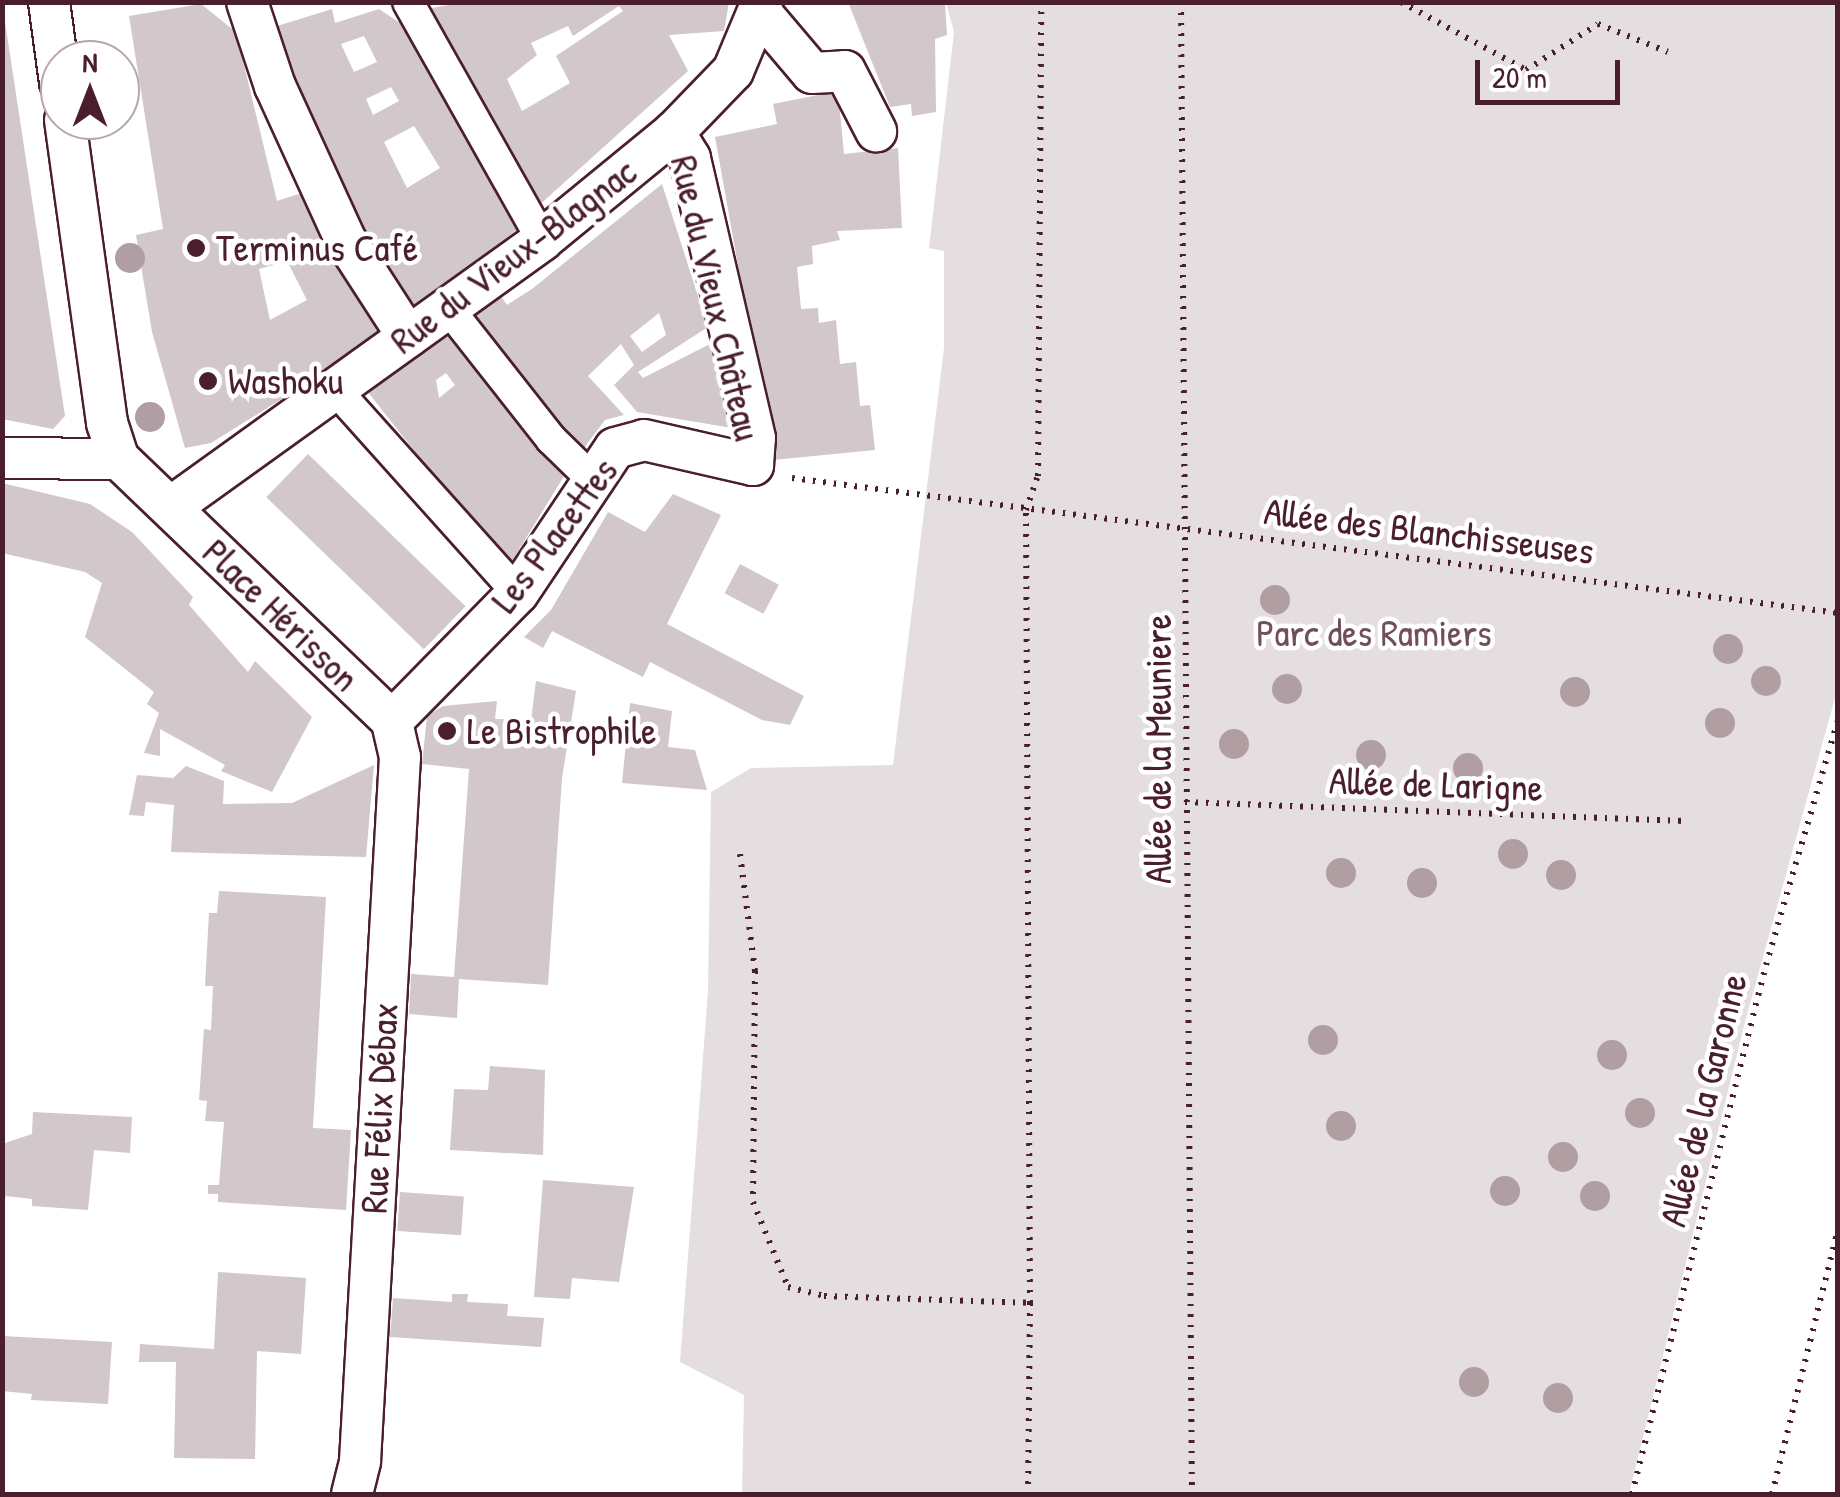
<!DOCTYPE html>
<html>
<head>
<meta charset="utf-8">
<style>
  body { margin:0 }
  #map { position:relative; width:1840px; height:1497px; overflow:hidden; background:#fff; font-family:"Patrick Hand",sans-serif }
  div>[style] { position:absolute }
  .green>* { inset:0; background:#e5dee0 }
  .building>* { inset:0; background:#d2c7cb; transform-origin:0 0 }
  .path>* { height:6px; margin-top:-3px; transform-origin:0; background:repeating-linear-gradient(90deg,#4a1f2b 0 2.5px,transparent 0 10.5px) }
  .roads { filter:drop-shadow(2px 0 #4a1f2b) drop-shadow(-2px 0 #4a1f2b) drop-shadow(0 2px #4a1f2b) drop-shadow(0 -2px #4a1f2b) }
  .pedestrian>* { height:30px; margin:-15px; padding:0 15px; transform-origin:15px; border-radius:15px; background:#fff }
  .minor>* { height:40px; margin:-20px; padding:0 20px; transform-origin:20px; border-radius:20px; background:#fff }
  .trees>* { width:30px; height:30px; margin:-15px; border-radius:50%; background:#b19ea3 }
  .dots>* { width:28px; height:28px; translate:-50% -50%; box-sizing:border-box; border:5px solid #fff; border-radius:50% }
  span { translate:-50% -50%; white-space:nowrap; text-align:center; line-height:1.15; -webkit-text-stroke:9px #fff; paint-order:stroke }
  .poi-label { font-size:38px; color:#4a1f2b }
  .left { translate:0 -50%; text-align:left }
  .street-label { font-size:38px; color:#4a1f2b }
  .park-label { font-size:38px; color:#714f58 }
  .frame { position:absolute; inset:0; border:5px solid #4a1f2b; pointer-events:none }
  .north { position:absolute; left:40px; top:40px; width:100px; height:100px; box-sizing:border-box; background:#fff; border:2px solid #b7a5aa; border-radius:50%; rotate:0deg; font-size:28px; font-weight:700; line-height:40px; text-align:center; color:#4a1f2b }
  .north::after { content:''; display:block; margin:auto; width:35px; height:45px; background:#4a1f2b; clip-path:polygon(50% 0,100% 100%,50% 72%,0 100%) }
  .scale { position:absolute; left:1475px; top:60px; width:145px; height:45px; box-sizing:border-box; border:5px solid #4a1f2b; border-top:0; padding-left:12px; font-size:30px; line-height:35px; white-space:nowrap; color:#4a1f2b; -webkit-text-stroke:8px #fff; paint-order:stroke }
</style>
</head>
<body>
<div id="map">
  <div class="green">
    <i style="clip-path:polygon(946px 3px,1837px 3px,1837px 691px,1745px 1022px,1629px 1494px,742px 1494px,744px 1395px,680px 1362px,708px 991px,711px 792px,751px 768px,893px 765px,944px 348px,944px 251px,929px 248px,954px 32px)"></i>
  </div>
  <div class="building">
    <i style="clip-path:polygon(2px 2px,65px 416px,53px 429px,2px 419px)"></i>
    <i style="clip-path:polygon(evenodd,465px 2px,729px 2px,724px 31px,669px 35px,688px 71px,536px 208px,426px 9px,465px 2px,619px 6px,623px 11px,556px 56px,570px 83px,522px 111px,507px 79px,537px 55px,531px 43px,568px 26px,573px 36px,619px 6px)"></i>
    <i style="clip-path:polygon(848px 2px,945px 2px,947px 35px,935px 39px,936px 112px,912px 116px,911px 104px,890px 107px)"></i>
    <i style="clip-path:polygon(evenodd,201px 4px,236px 32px,277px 201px,308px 191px,389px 332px,211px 443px,185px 448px,152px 332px,136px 235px,163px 229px,129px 16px,201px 4px,287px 261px,307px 300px,270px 320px,259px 269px,287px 261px)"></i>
    <i style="clip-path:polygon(evenodd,332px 9px,335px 23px,379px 9px,400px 23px,523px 225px,404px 316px,326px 170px,274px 27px,332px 9px,364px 36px,377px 62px,354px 72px,341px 44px,364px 36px,332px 9px,391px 87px,399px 101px,373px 115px,366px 99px,391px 87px,332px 9px,414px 126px,440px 168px,407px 188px,384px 142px,414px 126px)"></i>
    <i style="clip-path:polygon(838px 91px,844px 154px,898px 148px,902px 228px,837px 231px,840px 240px,812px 246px,813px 264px,797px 267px,801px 309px,818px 308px,819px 323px,836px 320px,840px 364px,856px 362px,860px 406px,870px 405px,875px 450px,773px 460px,715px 137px,777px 124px,773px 104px)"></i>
    <i style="clip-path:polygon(evenodd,662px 184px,708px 327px,638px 372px,643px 378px,712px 343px,738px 429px,637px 412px,614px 385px,634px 365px,621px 344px,588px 376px,624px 415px,605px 420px,581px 452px,469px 317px,500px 295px,507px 305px,532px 289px,662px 184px,659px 313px,666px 335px,642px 352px,630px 336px,659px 313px)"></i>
    <i style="clip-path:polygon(evenodd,447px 328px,566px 473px,507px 569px,364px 387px,447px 328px,446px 373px,455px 385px,439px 398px,436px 380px,446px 373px)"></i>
    <i style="left:308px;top:454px;width:219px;height:60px;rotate:44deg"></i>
    <i style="clip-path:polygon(2px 483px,90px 504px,132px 532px,193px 597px,189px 605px,248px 672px,255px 661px,312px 717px,272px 792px,221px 771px,225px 765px,160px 729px,160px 756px,144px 753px,159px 713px,147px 704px,154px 692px,85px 637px,102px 583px,85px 572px,2px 553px)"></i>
    <i style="clip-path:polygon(673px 494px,721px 515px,667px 624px,804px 696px,790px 725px,762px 720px,650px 662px,643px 677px,552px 631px,543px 648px,524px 637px,551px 610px,608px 512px,645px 532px)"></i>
    <i style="left:740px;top:564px;width:44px;height:33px;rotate:28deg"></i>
    <i style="clip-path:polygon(536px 681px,576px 691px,562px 778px,548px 985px,459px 979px,457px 1018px,409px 1014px,411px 974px,454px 977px,469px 769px,422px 764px,427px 716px,443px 706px,497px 701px,495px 719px,531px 720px)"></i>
    <i style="clip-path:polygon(630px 703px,672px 711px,668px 747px,695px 750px,707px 790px,622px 783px)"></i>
    <i style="clip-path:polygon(374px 765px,366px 857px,171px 852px,174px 805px,146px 802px,144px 816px,129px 815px,137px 775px,173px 778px,186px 766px,224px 781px,223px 804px,292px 803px)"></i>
    <i style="clip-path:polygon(219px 891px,326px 897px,313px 1128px,351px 1130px,346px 1210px,218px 1202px,218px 1194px,208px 1194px,208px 1185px,219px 1185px,224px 1122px,205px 1121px,207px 1101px,199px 1100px,204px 1029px,211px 1030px,213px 986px,205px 986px,209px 913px,217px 913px)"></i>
    <i style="clip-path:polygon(490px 1066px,545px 1070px,543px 1155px,450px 1150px,454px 1089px,488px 1090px)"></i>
    <i style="clip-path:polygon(33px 1112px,132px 1117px,130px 1153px,94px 1150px,88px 1210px,32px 1206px,32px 1199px,6px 1196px,2px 1205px,2px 1144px,32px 1134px)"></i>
    <i style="clip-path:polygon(543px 1180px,634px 1187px,619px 1282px,572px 1278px,570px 1299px,534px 1297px)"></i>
    <i style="left:400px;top:1192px;width:64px;height:39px;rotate:4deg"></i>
    <i style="clip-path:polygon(218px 1272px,306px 1278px,301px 1354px,257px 1351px,255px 1459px,174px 1458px,176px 1362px,139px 1362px,140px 1344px,214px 1349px)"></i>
    <i style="clip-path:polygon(452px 1294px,468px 1294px,467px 1302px,508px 1304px,507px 1316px,544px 1318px,541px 1347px,390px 1337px,393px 1298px,452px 1302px)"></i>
    <i style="clip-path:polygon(3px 1336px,112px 1342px,108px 1404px,31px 1400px,32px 1394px,2px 1391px)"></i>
  </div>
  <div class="path">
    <i style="left:1181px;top:2px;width:1492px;rotate:89.58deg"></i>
    <i style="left:1401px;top:2px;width:142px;rotate:28.5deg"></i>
    <i style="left:1526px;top:70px;width:85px;rotate:-32.6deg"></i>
    <i style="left:1598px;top:24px;width:75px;rotate:21.8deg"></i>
    <i style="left:792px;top:478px;width:1055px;rotate:7.35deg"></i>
    <i style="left:1185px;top:802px;width:500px;rotate:2.18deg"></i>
    <i style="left:740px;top:854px;width:118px;rotate:82.7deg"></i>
    <i style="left:755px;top:971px;width:231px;rotate:90.5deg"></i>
    <i style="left:753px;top:1202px;width:92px;rotate:67.6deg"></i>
    <i style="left:788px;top:1287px;width:37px;rotate:14deg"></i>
    <i style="left:824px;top:1296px;width:206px;rotate:1.9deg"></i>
    <i style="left:1030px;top:1303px;width:191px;rotate:90.6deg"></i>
    <i style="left:1030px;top:1303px;width:793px;rotate:-90.29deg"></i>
    <i style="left:1026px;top:510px;width:36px;rotate:-71deg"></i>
    <i style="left:1038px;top:476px;width:474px;rotate:-89.6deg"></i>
    <i style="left:1632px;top:1494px;width:546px;rotate:-75.79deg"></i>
    <i style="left:1766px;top:965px;width:254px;rotate:-73.6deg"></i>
    <i style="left:1772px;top:1494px;width:273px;rotate:-76deg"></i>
  </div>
  <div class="roads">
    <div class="pedestrian">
      <i style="left:408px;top:2px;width:273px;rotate:60.6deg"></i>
      <i style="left:448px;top:308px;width:167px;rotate:51.8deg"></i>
      <i style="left:551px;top:439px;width:62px;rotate:44.3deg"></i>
      <i style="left:334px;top:388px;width:275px;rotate:48.1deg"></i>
    </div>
    <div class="minor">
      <i style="left:49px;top:2px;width:81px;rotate:82.2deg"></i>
      <i style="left:247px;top:2px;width:89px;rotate:71.6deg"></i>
      <i style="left:275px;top:86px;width:170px;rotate:65.4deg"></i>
      <i style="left:346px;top:241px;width:114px;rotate:57.1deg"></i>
      <i style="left:762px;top:14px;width:77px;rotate:49.7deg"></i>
      <i style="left:812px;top:73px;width:33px;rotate:-3deg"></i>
      <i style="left:845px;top:71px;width:68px;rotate:62.7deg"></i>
      <i style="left:65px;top:120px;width:306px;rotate:82.1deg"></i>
      <i style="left:107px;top:423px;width:38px;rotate:72deg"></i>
      <i style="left:119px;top:459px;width:378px;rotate:43.8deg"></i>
      <i style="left:2px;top:458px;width:117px;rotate:0.5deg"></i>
      <i style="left:171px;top:507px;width:457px;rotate:-35.7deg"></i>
      <i style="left:542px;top:240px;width:171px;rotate:-39.3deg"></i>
      <i style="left:674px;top:132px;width:85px;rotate:-46deg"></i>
      <i style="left:733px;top:71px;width:75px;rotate:-67.2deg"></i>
      <i style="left:392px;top:721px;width:180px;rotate:-45.5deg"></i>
      <i style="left:518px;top:593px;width:174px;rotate:-56.2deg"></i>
      <i style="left:615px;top:448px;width:30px;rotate:-15deg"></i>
      <i style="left:644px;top:440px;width:112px;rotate:12.9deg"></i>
      <i style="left:753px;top:465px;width:27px;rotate:-86deg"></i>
      <i style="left:755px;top:438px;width:287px;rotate:-103.1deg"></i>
      <i style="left:690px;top:158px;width:31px;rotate:-122deg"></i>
      <i style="left:352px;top:1494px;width:34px;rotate:-76deg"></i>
      <i style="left:360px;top:1461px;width:705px;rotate:-86.75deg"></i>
      <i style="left:400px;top:757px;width:37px;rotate:-103deg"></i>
    </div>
  </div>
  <div class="trees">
    <i style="left:130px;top:258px"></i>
    <i style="left:150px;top:417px"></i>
    <i style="left:1275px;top:600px"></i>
    <i style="left:1728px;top:649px"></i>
    <i style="left:1766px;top:681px"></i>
    <i style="left:1287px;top:689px"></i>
    <i style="left:1575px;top:692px"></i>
    <i style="left:1720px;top:723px"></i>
    <i style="left:1234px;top:744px"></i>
    <i style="left:1371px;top:755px"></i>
    <i style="left:1468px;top:768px"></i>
    <i style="left:1513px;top:854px"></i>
    <i style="left:1341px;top:873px"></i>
    <i style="left:1561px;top:875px"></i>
    <i style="left:1422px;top:883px"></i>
    <i style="left:1323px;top:1040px"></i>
    <i style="left:1612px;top:1055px"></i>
    <i style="left:1640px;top:1113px"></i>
    <i style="left:1341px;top:1126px"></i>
    <i style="left:1563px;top:1157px"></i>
    <i style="left:1505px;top:1191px"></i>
    <i style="left:1595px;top:1196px"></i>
    <i style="left:1474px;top:1382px"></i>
    <i style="left:1558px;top:1398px"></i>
  </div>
  <div class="dots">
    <i style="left:196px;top:248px;background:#4a1f2b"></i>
    <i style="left:208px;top:381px;background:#4a1f2b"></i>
    <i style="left:447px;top:731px;background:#4a1f2b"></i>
  </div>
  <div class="poi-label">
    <span class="left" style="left:216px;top:248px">Terminus Café</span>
    <span class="left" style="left:228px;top:381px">Washoku</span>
    <span class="left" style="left:467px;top:731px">Le Bistrophile</span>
  </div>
  <div class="street-label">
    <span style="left:513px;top:256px;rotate:-37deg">Rue du Vieux-Blagnac</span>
    <span style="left:716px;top:298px;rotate:77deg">Rue du Vieux Château</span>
    <span style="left:1429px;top:531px;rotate:7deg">Allée des Blanchisseuses</span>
    <span style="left:554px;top:535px;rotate:-53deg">Les Placettes</span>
    <span style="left:281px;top:615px;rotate:44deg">Place Hérisson</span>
    <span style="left:1158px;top:749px;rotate:-90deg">Allée de la Meuniere</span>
    <span style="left:1436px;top:784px;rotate:2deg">Allée de Larigne</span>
    <span style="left:1703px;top:1100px;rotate:-76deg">Allée de la Garonne</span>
    <span style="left:379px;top:1108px;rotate:-87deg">Rue Félix Débax</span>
  </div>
  <div class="park-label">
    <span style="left:1374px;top:633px">Parc des Ramiers</span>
  </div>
  <div class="frame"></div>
  <div class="north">N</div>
  <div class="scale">20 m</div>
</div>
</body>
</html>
